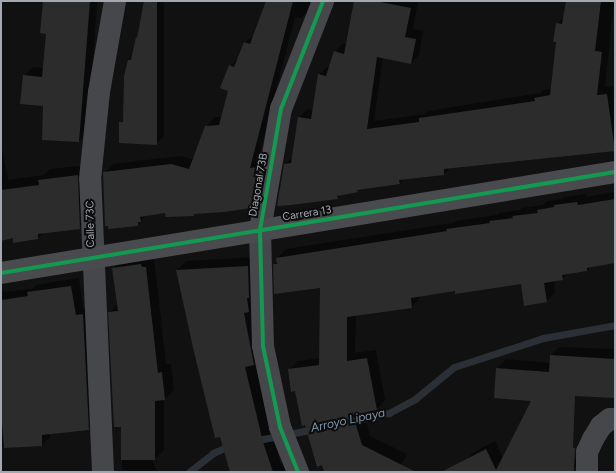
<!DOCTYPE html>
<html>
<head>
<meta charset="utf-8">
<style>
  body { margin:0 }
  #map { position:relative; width:616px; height:473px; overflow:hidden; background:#111112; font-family:Figtree,sans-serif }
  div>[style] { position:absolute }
  .shadow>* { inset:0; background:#0007 }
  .stream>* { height:7px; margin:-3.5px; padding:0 3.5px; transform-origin:3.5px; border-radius:3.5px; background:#2a3035 }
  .building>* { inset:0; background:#2c2c2d }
  .street>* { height:22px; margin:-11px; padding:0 11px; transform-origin:11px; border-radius:11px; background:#46474a }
  .secondary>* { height:22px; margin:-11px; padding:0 11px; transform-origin:11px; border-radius:11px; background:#4a4b4e }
  .cycleway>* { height:4px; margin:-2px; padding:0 2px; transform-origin:2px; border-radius:2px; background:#139951 }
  span { translate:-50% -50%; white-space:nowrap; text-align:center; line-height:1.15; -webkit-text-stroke:4px #0c0c0d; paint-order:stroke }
  .street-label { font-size:11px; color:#a4a8b1 }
  .water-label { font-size:12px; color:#7d95a9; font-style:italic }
  .frame { position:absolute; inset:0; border:2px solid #a4a8b1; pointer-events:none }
</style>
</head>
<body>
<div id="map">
  <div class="shadow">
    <i style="clip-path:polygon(43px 1px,99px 1px,97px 3px,88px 132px,79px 141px,44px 106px,24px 76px,33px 67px,44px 68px,47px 33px)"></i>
    <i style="clip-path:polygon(145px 1px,181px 1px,164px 2px,164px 136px,156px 144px,120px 123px,124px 119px,129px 60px,133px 56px)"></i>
    <i style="clip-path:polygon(267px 1px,313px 1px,310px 9px,301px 18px,295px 17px,258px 160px,267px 159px,260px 198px,251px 208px,196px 213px,193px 215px,165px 212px,146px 215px,138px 225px,104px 173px,113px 164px,180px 156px,193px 159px,206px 127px,215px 117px,222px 117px,229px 90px,230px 66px,239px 57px,245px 42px,255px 34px)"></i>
    <i style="clip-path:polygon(355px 1px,418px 1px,413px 29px,423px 31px,419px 55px,411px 63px,383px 57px,374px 121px,424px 114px,428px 111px,540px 93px,544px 90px,551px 89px,557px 41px,557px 24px,565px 16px,567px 1px,614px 1px,605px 87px,615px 86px,615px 150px,450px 168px,444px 174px,404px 179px,400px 183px,359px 189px,341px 194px,337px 198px,285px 164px,293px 157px,299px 118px,307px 109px,313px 110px,319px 75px,327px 67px,330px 67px,335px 51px,343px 43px,346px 44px)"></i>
    <i style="clip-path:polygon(1px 142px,8px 180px,44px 175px,50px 169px,89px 165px,91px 217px,79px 228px,44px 233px,38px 238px,14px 237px,1px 240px)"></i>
    <i style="clip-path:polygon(615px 192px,615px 262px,591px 266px,587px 271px,569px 273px,562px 279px,554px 281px,555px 293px,546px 301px,522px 283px,456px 290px,420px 295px,420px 298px,412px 307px,356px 315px,355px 353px,376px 350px,385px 400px,377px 409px,364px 412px,370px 436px,407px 454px,401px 465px,404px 472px,325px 472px,289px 370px,298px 361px,320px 358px,321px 287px,274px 265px,278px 261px,278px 258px,286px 249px,453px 223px,456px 221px,497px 215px,499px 213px,520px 210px,522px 208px,543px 205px,547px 201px,562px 199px,564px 197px,586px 194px,586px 197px)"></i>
    <i style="clip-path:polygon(257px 257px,263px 356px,255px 363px,272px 433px,281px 464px,284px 463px,287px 472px,231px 472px,195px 352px,177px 270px,186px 261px)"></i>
    <i style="clip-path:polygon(154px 258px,166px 364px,171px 364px,174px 390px,164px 399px,164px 450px,155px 459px,151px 459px,158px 472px,122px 472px,122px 426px,109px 313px,118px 304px,113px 269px,122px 260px)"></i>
    <i style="clip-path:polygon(79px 278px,83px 307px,91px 307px,96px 421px,88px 429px,50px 433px,50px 437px,42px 445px,1px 447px,1px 292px,32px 289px,36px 285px)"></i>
    <i style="clip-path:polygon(559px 347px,615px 349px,615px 396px,496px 388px,497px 368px,506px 359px,550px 363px,551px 355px)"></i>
    <i style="clip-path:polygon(550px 425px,580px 464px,571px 472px,471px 472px,465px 461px,474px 452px,495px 441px,503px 458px)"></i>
  </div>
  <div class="stream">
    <i style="left:347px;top:422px;width:43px;rotate:-12.1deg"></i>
    <i style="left:389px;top:413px;width:30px;rotate:-28deg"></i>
    <i style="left:415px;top:399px;width:50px;rotate:-39.4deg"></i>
    <i style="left:454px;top:367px;width:94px;rotate:-18deg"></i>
    <i style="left:543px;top:338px;width:73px;rotate:-10.2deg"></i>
    <i style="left:253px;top:441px;width:63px;rotate:-11deg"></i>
    <i style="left:189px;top:472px;width:31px;rotate:-38deg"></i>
    <i style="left:213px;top:453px;width:20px;rotate:-24deg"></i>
  </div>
  <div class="building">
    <i style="clip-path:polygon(43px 1px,90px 1px,79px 142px,42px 140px,43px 106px,20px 104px,23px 75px,42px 77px,46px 34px,40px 33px)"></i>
    <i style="clip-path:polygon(144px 1px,157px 1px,157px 145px,119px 143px,119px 122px,123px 122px,124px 76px,128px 60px,131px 60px,136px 37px,137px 38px)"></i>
    <i style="clip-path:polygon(266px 1px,293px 1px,250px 168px,258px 167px,251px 208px,224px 212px,194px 214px,194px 216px,166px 217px,165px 213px,140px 217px,141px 222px,138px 222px,138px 226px,108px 229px,108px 226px,105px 226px,103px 172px,171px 164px,189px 169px,205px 126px,219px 125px,228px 91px,220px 88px,229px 65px,234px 67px,244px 42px,250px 44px)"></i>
    <i style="clip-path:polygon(354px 1px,375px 1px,411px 8px,405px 37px,416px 39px,411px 64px,377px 57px,367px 129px,419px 122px,419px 118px,535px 101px,534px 98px,550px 95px,556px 42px,553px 42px,556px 23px,562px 24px,566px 1px,601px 1px,595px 51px,602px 52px,597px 95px,607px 94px,615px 151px,444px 169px,444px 175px,399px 180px,400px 184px,357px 190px,358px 192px,337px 196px,338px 199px,291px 205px,277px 206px,284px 164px,291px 163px,298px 117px,311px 119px,318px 74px,326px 76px,334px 51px,344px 54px)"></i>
    <i style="clip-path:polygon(78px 175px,80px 229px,38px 234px,38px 239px,13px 243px,13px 238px,1px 241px,1px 190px,39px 185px,38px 180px)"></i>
    <i style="clip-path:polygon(615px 199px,615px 263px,587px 268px,587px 271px,562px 275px,563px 280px,544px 283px,547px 302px,524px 306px,521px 284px,455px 294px,455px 291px,411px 298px,412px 308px,347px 317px,347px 361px,367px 358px,377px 410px,353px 415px,362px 445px,416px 472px,324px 472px,322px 465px,317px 467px,305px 425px,302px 426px,295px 391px,291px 392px,288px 369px,319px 365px,320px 288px,274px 294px,273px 264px,277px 264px,276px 258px,447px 231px,446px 229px,490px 223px,489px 221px,513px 218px,512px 216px,538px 213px,537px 210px,554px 207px,554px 205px,577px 202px,578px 205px)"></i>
    <i style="clip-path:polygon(141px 264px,142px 267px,146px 267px,158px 373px,162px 372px,165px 400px,155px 401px,155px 460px,121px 460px,121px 427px,114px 427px,108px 312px,118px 311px,112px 268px)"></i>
    <i style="clip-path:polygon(248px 266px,249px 298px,247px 298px,249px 312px,244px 313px,254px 365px,245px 367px,263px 442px,273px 472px,230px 472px,220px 437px,215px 438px,194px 352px,176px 270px)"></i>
    <i style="clip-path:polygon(71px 286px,76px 315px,83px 314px,89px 430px,42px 435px,42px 446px,4px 448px,1px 410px,1px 300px,28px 296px,27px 292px)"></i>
    <i style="clip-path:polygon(550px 355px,615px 359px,615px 398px,575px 396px,573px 448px,575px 448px,574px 472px,441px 472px,486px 449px,496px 470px,531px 401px,494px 398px,496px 368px,549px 372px)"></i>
  </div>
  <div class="street">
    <i style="left:103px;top:472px;width:293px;rotate:-92.5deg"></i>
    <i style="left:90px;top:179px;width:87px;rotate:-84.1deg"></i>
    <i style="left:99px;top:92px;width:92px;rotate:-80deg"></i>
    <i style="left:298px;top:472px;width:48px;rotate:-111.8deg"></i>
    <i style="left:280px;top:427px;width:83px;rotate:-101.9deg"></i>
    <i style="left:263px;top:346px;width:116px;rotate:-91.5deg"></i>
    <i style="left:260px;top:230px;width:123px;rotate:-80.2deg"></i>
    <i style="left:281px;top:109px;width:116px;rotate:-68.7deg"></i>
    <i style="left:587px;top:472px;width:20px;rotate:-90deg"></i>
    <i style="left:587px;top:452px;width:14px;rotate:-65deg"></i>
    <i style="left:593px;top:439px;width:15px;rotate:-58deg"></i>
    <i style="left:601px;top:426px;width:11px;rotate:-38deg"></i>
    <i style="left:610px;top:419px;width:5px"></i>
  </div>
  <div class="secondary">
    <i style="left:1px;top:273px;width:622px;rotate:-9.34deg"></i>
  </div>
  <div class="cycleway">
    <i style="left:1px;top:273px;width:622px;rotate:-9.34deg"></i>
    <i style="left:298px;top:472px;width:48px;rotate:-111.8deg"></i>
    <i style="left:280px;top:427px;width:83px;rotate:-101.9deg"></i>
    <i style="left:263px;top:346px;width:116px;rotate:-91.5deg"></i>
    <i style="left:260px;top:230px;width:123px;rotate:-80.2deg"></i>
    <i style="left:281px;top:109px;width:116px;rotate:-68.7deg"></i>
  </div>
  <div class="street-label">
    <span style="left:259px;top:185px;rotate:-80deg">Diagonal 73B</span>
    <span style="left:307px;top:214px;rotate:-9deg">Carrera 13</span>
    <span style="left:91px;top:224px;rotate:-91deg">Calle 73C</span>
  </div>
  <div class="water-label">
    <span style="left:348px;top:421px;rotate:-12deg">Arroyo Lipaya</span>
  </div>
  <div class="frame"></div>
</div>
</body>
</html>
